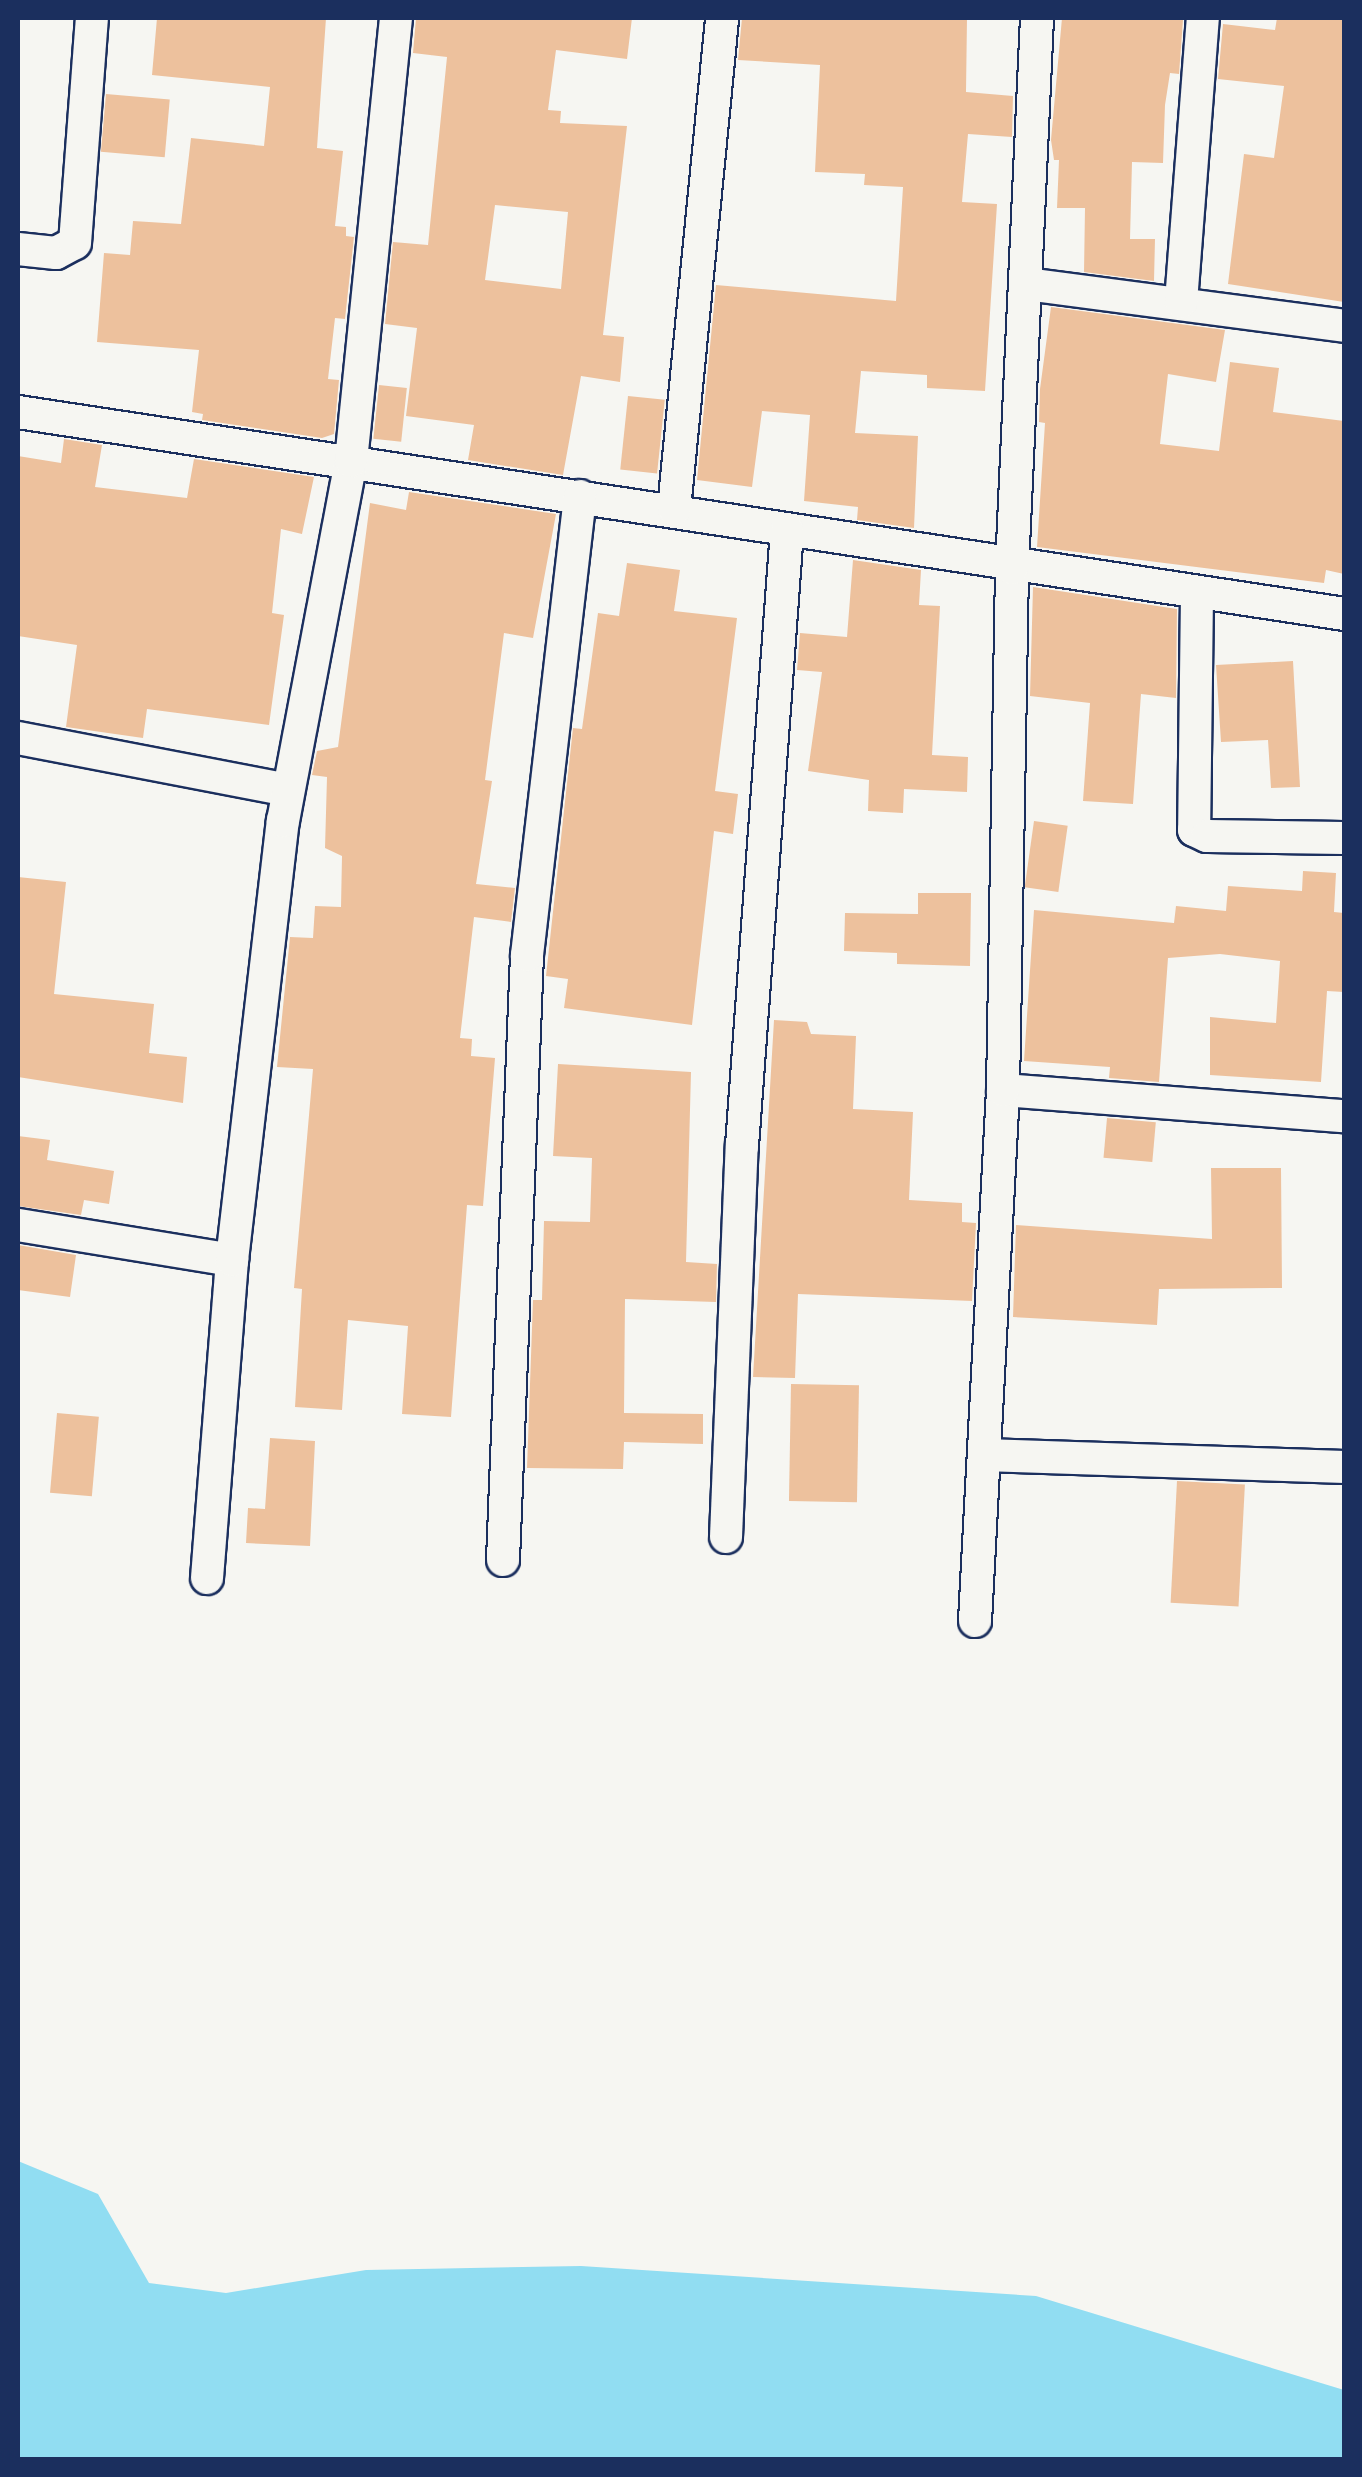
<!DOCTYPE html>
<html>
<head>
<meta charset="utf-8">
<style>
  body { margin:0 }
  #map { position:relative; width:1362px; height:2477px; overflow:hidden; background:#f6f6f2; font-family:"Shantell Sans",sans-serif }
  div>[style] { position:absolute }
  .water>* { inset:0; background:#91ddf2 }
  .building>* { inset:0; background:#edc19d; transform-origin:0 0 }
  .roads { filter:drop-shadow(2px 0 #1b2f5e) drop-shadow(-2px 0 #1b2f5e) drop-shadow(0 2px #1b2f5e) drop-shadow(0 -2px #1b2f5e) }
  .street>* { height:32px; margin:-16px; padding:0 16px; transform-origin:16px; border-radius:16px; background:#f6f6f2 }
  span { translate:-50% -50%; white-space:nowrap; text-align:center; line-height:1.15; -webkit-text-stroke:8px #f6f6f2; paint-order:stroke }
  .frame { position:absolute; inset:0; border:20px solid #1b2f5e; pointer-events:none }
</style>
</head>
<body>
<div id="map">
  <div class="water">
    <i style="clip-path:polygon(18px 2161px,98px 2194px,149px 2283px,226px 2293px,366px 2270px,581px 2266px,1036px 2296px,1344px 2390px,1344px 2459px,18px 2459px)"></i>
  </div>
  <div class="building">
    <i style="clip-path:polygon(157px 18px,326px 18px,317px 148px,343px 151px,335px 226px,346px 227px,346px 236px,354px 237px,345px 319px,335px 318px,328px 379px,339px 380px,334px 434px,322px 438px,202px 420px,203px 414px,192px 412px,199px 350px,97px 342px,104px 253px,130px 255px,133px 221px,181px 224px,191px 138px,264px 146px,270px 87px,152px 75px)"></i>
    <i style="clip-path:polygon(evenodd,416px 18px,632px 18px,627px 59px,556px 50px,548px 110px,561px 111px,560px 123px,627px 126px,603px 335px,624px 337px,620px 382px,581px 376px,563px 475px,468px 460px,474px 425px,406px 416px,417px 328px,385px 324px,393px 242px,428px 245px,447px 57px,413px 53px,416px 18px,495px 205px,568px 212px,561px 289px,485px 280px,495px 205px)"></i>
    <i style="clip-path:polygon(742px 18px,967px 18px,966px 92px,1013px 96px,1012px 137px,968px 134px,962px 202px,997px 204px,985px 391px,927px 388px,927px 375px,861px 371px,855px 433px,918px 436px,914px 528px,857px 520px,858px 507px,804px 501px,810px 415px,762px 411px,752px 487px,697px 480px,716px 285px,896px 301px,903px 187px,864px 185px,865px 174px,815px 172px,820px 65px,738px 60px)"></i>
    <i style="clip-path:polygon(1062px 18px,1183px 20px,1179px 74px,1170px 73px,1165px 105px,1163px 163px,1132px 162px,1130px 239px,1155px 239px,1154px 281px,1084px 272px,1085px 208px,1057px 208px,1059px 160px,1054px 160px,1051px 140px)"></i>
    <i style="clip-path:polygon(1277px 18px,1344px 18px,1344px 302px,1228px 284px,1244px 154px,1274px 158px,1284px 86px,1218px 79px,1223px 24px,1275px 30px)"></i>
    <i style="left:106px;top:94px;width:64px;height:58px;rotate:5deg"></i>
    <i style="clip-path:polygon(1051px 307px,1225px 330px,1216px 382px,1168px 374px,1160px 444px,1219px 451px,1230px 362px,1279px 368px,1273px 412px,1344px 421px,1344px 574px,1326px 570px,1324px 583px,1037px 547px,1045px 423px,1039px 422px,1040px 389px)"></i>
    <i style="left:379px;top:385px;width:28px;height:54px;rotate:6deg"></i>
    <i style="left:628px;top:396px;width:37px;height:74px;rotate:6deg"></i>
    <i style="clip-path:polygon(64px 439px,102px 445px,95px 487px,187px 498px,194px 459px,314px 477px,302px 534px,281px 529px,272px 613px,284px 615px,269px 725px,147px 709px,143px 738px,66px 727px,77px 645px,18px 636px,18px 456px,61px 463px)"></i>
    <i style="clip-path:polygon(409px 492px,556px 514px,533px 638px,504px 633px,485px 780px,492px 781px,476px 884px,515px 888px,511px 922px,474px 917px,460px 1038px,472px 1039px,471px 1056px,495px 1058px,483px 1206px,467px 1205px,451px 1417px,402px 1414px,408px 1326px,348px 1320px,342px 1410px,295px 1407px,302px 1289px,294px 1288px,313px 1069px,277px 1067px,290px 937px,313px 938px,315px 906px,341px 907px,342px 856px,325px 848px,327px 777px,312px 775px,317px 751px,338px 747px,370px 503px,406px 510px)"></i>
    <i style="clip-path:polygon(853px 560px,921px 570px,919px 605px,940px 606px,932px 755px,968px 757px,967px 792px,904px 789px,903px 813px,868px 811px,869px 780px,808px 771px,822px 672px,797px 670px,800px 633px,847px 637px)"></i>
    <i style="clip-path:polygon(627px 563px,680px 570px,674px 611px,737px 618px,715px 791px,738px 794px,733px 834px,714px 831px,692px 1025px,564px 1008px,568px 979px,546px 976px,573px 728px,582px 729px,598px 613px,619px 616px)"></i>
    <i style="clip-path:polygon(1033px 587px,1177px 609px,1176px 698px,1141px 694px,1133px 804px,1083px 801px,1090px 703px,1030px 696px)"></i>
    <i style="clip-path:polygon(1293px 661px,1300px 787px,1271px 788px,1268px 740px,1221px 742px,1216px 665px)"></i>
    <i style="left:1034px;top:821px;width:34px;height:67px;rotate:8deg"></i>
    <i style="clip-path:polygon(1303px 871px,1336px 873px,1334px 912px,1344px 913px,1344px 992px,1327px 991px,1321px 1082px,1210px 1075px,1210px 1017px,1276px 1023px,1280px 961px,1220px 954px,1168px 958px,1159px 1082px,1109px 1078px,1110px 1067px,1024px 1061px,1034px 910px,1174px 923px,1176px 906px,1226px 911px,1228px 886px,1302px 891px)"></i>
    <i style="clip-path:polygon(18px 877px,66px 882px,54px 994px,154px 1004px,149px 1053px,187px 1057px,183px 1103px,18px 1077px)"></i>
    <i style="clip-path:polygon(918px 893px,971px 893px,970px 966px,897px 964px,897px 953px,844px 951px,845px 913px,918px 914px)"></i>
    <i style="clip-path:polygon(774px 1020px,807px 1022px,811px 1034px,856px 1036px,853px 1109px,913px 1112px,909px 1200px,962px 1203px,962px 1222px,976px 1223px,972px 1301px,798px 1294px,795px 1378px,753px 1377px)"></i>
    <i style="clip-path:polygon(558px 1064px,691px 1072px,686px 1262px,717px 1264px,716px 1302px,625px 1299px,624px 1413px,703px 1414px,703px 1444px,624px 1442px,623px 1469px,527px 1468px,533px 1300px,542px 1300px,544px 1221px,590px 1222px,592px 1158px,553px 1156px)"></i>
    <i style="left:1107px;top:1118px;width:49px;height:40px;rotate:5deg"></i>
    <i style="clip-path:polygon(18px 1136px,50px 1140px,47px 1160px,114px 1171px,109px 1204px,84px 1200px,81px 1215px,18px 1206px)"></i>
    <i style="clip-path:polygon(1211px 1168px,1281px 1168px,1282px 1288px,1159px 1289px,1157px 1325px,1013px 1317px,1016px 1225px,1212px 1239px)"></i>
    <i style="clip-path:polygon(18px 1245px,76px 1255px,70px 1297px,18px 1290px)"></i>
    <i style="left:791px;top:1384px;width:68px;height:117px;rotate:1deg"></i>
    <i style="left:57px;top:1413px;width:42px;height:80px;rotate:5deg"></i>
    <i style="clip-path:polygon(270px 1438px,315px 1441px,310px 1546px,246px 1543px,248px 1508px,265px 1509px)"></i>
    <i style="left:1177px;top:1481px;width:68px;height:122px;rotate:3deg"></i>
  </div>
  <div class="roads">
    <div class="street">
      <i style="left:18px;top:249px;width:38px;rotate:6deg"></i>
      <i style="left:56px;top:253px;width:21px;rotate:-28deg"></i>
      <i style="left:75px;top:243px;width:226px;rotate:-85.7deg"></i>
      <i style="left:1026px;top:284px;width:321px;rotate:7.5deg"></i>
      <i style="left:1181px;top:302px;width:285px;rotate:-85.6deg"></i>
      <i style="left:18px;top:412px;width:1341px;rotate:8.66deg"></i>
      <i style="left:674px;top:509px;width:493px;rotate:-84.4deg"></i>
      <i style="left:1197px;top:594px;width:236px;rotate:90.7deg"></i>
      <i style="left:1194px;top:830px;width:14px;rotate:25deg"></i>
      <i style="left:1207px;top:836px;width:137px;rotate:0.8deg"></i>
      <i style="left:18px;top:738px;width:275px;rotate:10.9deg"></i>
      <i style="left:1003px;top:1090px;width:342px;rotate:4.4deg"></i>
      <i style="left:18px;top:1225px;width:217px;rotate:9.3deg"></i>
      <i style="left:985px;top:1455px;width:359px;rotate:1.9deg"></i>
      <i style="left:726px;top:1537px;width:391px;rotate:-87.7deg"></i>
      <i style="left:742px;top:1146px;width:618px;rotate:-85.82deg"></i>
      <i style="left:503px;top:1560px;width:605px;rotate:-87.73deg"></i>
      <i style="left:527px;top:955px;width:462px;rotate:-83.4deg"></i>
      <i style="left:207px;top:1578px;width:319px;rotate:-85.5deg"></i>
      <i style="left:232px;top:1260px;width:442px;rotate:-83.4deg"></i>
      <i style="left:283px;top:821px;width:366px;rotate:-79.3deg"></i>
      <i style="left:351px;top:461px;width:445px;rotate:-84.2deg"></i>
      <i style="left:975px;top:1621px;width:532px;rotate:-86.98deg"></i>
      <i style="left:1003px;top:1090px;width:522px;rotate:-89.01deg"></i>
      <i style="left:1012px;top:568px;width:551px;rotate:-87.4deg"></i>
    </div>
  </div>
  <div class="frame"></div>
</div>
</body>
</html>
